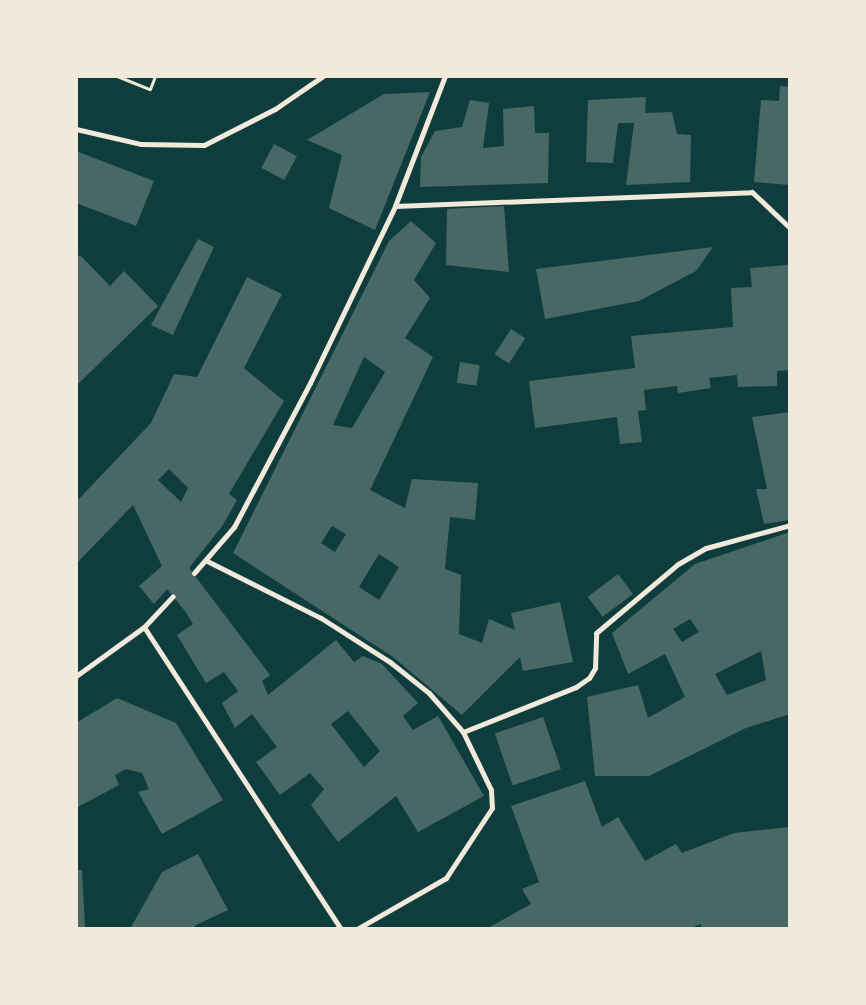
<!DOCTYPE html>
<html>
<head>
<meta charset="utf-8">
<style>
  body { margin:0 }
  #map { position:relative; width:866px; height:1005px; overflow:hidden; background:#0f3d3e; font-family:Jost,sans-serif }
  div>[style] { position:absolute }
  .building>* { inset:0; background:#486865; transform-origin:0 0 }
  .path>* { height:3px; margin:-1.5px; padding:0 1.5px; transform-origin:1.5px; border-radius:1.5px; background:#f1e9da }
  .minor>* { height:5px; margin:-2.5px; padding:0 2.5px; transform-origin:2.5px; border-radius:2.5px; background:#f1e9da }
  span { translate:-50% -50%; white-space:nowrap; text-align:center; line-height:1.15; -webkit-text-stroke:4.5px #f1e9da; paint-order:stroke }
  .frame { position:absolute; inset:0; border:78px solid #f1e9da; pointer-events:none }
</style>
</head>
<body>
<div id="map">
  <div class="building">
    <i style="clip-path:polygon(780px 86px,790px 87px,790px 185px,754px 182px,761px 100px,779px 101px)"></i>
    <i style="clip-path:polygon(430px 92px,375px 230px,329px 208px,342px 155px,307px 140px,384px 94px)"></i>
    <i style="clip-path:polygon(646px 97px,645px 113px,672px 112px,677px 134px,691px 135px,690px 182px,626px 185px,634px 123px,618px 123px,613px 163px,586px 162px,588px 100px)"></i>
    <i style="clip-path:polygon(470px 100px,489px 103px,483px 148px,504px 146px,503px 109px,534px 106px,535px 133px,549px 133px,548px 183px,420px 187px,421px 157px,435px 131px,462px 127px)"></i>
    <i style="left:274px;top:144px;width:26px;height:27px;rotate:28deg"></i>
    <i style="clip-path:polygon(76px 151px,154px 181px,136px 226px,76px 203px)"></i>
    <i style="clip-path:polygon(504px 206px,509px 272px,446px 265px,447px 209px)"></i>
    <i style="clip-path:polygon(evenodd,411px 221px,436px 243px,414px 280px,430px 298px,405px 338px,433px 357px,370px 490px,405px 508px,412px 479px,478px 483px,475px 520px,450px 517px,445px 569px,461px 575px,459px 634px,482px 643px,489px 619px,515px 630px,511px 613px,560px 602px,573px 662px,523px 671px,520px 657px,462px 715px,393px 657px,233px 553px,389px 241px,411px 221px,364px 357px,385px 372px,352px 428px,333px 425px,364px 357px,411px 221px,332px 526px,346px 534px,335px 552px,321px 543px,332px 526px,411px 221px,379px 554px,399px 567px,379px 600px,359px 587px,379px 554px)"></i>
    <i style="clip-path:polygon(198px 239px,214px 247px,173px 335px,151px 325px)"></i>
    <i style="clip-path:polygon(713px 247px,696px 271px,639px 301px,545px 319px,536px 269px)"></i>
    <i style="clip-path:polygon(80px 255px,110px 286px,124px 271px,158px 306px,76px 386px,76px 258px)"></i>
    <i style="clip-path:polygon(788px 265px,790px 370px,777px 371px,777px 386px,738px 387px,737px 375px,709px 378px,711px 388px,678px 393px,677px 386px,644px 390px,646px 410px,638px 411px,642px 442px,620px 444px,617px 417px,535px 428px,529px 381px,635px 368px,631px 336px,733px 327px,731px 288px,752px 287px,750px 268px)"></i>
    <i style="clip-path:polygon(evenodd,247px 277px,282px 294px,244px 368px,284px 401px,229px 494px,237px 500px,223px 525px,189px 568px,270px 675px,262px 681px,268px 695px,336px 640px,354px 662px,363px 656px,382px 664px,418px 703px,403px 716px,413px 730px,438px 716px,484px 796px,418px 832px,396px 796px,338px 842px,311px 805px,324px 789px,310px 773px,280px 795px,256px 762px,277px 747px,252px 714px,235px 728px,222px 703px,238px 691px,224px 672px,206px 683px,177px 635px,193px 624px,185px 611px,167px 589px,154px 604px,139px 586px,162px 566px,133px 505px,76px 564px,76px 502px,151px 423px,174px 374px,197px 377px,247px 277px,169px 469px,188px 488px,181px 502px,158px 480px,169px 469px,247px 277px,348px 711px,380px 751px,364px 767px,331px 724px,348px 711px)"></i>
    <i style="left:511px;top:329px;width:17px;height:30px;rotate:33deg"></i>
    <i style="left:460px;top:362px;width:20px;height:21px;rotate:9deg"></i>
    <i style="clip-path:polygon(790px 412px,790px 520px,764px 524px,756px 489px,767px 489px,752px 417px)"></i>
    <i style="clip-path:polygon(evenodd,790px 532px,790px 714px,746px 728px,649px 776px,595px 776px,587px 697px,638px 685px,648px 718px,685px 697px,665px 654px,628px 674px,612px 633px,695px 564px,790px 532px,690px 619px,699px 632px,682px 642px,673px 629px,690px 619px,790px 532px,761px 651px,766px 680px,727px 695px,715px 674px,761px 651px)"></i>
    <i style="left:618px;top:574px;width:25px;height:38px;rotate:53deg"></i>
    <i style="clip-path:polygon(117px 698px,176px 723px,223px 800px,162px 834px,138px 792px,149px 789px,142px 773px,126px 769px,115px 775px,119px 785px,76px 808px,76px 723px)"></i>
    <i style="left:543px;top:717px;width:55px;height:51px;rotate:71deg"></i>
    <i style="clip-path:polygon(585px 781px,602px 827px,618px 817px,645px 861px,676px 844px,682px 853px,734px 833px,790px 827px,790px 929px,701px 929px,701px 924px,689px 929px,486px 929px,531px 904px,522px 889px,539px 882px,511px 806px)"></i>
    <i style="clip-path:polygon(198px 854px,228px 910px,196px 925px,193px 929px,130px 929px,162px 872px)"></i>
    <i style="clip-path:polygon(76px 870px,82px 870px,85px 929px,76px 929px)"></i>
  </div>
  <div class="path">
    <i style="left:117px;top:76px;width:35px;rotate:22deg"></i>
    <i style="left:150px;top:89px;width:14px;rotate:-69deg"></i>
  </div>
  <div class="minor">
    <i style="left:76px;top:129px;width:67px;rotate:13deg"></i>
    <i style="left:141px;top:144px;width:63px;rotate:0.9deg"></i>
    <i style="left:204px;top:145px;width:80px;rotate:-26.9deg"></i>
    <i style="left:275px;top:109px;width:58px;rotate:-34.5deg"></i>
    <i style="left:395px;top:206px;width:357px;rotate:-2.2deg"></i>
    <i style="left:752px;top:192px;width:52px;rotate:43.5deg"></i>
    <i style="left:207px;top:561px;width:127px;rotate:26.6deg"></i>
    <i style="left:321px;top:618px;width:82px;rotate:32.5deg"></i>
    <i style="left:390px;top:662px;width:50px;rotate:38.5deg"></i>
    <i style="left:429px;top:693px;width:52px;rotate:48.9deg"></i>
    <i style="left:463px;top:732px;width:64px;rotate:64.2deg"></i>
    <i style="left:491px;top:790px;width:18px;rotate:87deg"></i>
    <i style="left:492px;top:808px;width:84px;rotate:123.3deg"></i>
    <i style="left:446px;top:878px;width:103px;rotate:150.2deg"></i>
    <i style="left:194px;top:573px;width:61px;rotate:-49deg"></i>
    <i style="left:234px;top:527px;width:163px;rotate:-62.2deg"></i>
    <i style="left:310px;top:383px;width:196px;rotate:-64.3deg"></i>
    <i style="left:395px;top:206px;width:139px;rotate:-69deg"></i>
    <i style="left:144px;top:627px;width:361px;rotate:56.9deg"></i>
    <i style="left:76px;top:676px;width:84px;rotate:-35.8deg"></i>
    <i style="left:144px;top:627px;width:42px;rotate:-46.9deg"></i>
    <i style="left:463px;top:732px;width:122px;rotate:-21.7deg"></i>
    <i style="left:576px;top:687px;width:16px;rotate:-35deg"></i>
    <i style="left:589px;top:678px;width:12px;rotate:-59deg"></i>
    <i style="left:595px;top:668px;width:35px;rotate:-88deg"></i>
    <i style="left:596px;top:633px;width:107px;rotate:-40.1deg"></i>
    <i style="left:678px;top:564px;width:32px;rotate:-30deg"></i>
    <i style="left:706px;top:548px;width:87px;rotate:-15.3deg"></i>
  </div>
  <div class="frame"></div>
</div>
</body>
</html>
